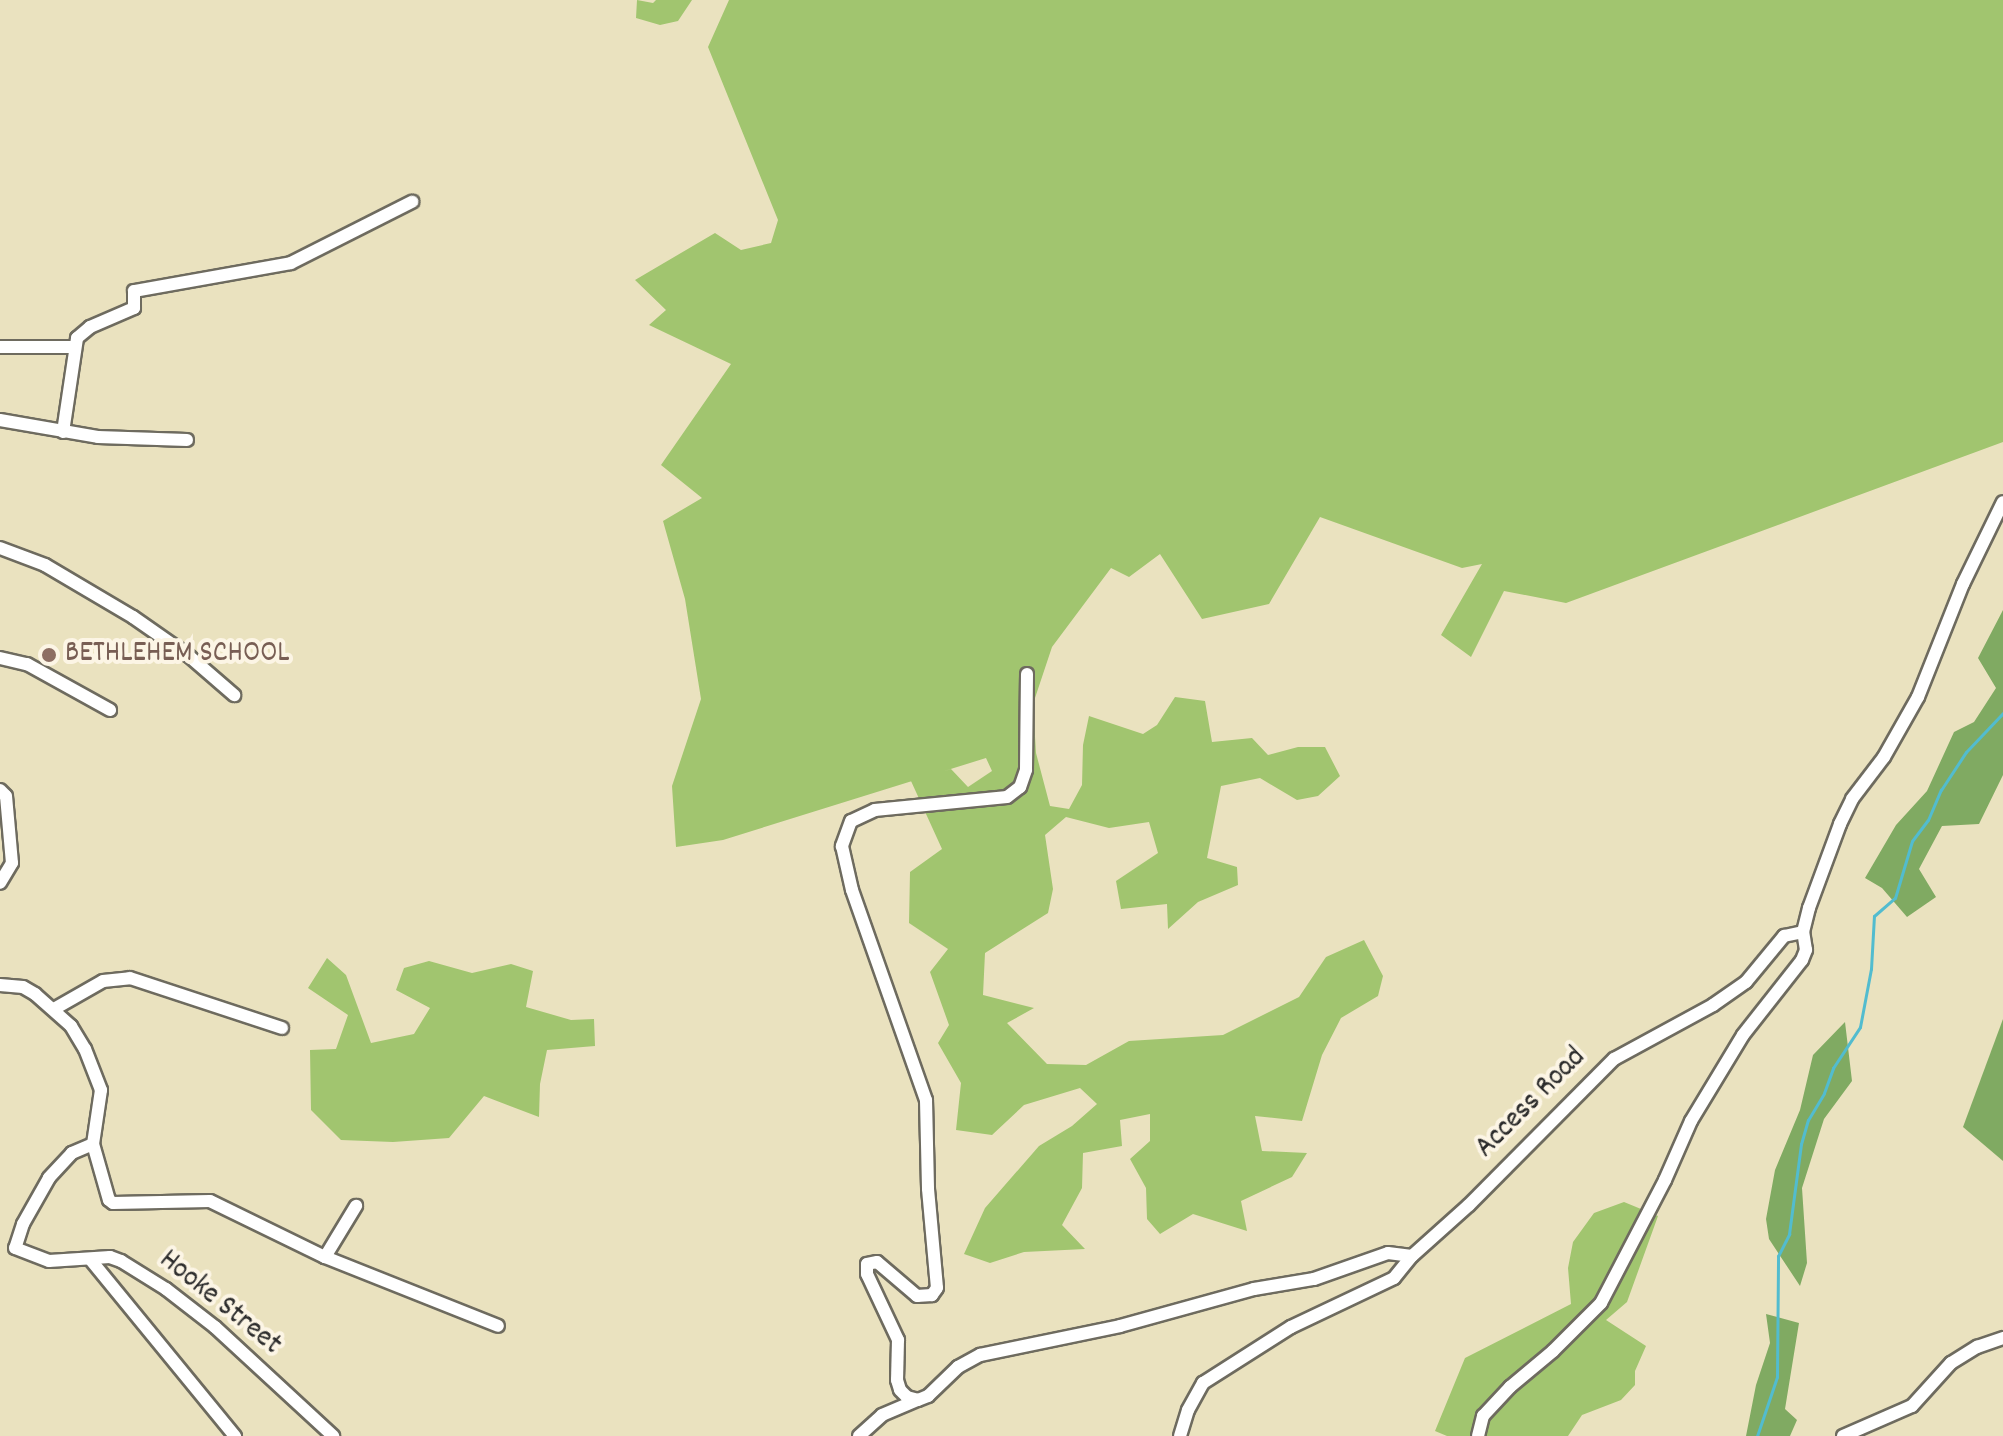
<!DOCTYPE html>
<html>
<head>
<meta charset="utf-8">
<style>
  body { margin:0 }
  #map { position:relative; width:2003px; height:1436px; overflow:hidden; background:#eae2bf; font-family:Dekko,sans-serif }
  div>[style] { position:absolute }
  .green>* { inset:0; background:#a1c56f }
  .forest>* { inset:0; background:#80aa62 }
  .stream>* { height:3px; margin:-1.5px; padding:0 1.5px; transform-origin:1.5px; border-radius:1.5px; background:#52bccf }
  .roads { filter:drop-shadow(2px 0 #6e6b5f) drop-shadow(-2px 0 #6e6b5f) drop-shadow(0 2px #6e6b5f) drop-shadow(0 -2px #6e6b5f) }
  .street>* { height:12px; margin:-6px; padding:0 6px; transform-origin:6px; border-radius:6px; background:#fff }
  .dots>* { width:22px; height:22px; translate:-50% -50%; box-sizing:border-box; border:4px solid #fcf5e5; border-radius:50% }
  span { translate:-50% -50%; white-space:nowrap; text-align:center; line-height:1.15; -webkit-text-stroke:8px #fcf5e5; paint-order:stroke }
  .education-label { font-size:30px; color:#785e54 }
  .left { translate:0 -50%; text-align:left }
  .street-label { font-size:30px; color:#2b2b2b }
</style>
</head>
<body>
<div id="map">
  <div class="green">
    <i style="clip-path:polygon(637px 0,653px 3px,656px 0,692px 0,678px 21px,660px 25px,636px 18px)"></i>
    <i style="clip-path:polygon(729px 0,2003px 0,2003px 442px,1566px 603px,1504px 591px,1471px 657px,1441px 635px,1482px 564px,1462px 568px,1320px 517px,1269px 604px,1202px 619px,1160px 554px,1129px 577px,1111px 568px,1052px 647px,1033px 704px,1036px 753px,1050px 806px,1069px 809px,1082px 785px,1083px 745px,1089px 716px,1143px 734px,1157px 725px,1175px 697px,1205px 701px,1212px 742px,1252px 738px,1268px 755px,1298px 747px,1325px 747px,1340px 776px,1318px 796px,1297px 800px,1260px 778px,1221px 786px,1207px 858px,1237px 867px,1238px 885px,1198px 902px,1168px 929px,1167px 904px,1121px 909px,1116px 881px,1158px 853px,1149px 822px,1109px 828px,1066px 817px,1045px 835px,1053px 889px,1048px 913px,985px 953px,983px 995px,1034px 1008px,1007px 1023px,1047px 1064px,1086px 1065px,1129px 1041px,1223px 1035px,1299px 997px,1326px 957px,1364px 940px,1383px 976px,1378px 996px,1341px 1018px,1322px 1055px,1302px 1121px,1255px 1116px,1262px 1151px,1307px 1153px,1292px 1177px,1241px 1201px,1247px 1231px,1193px 1214px,1160px 1234px,1147px 1219px,1146px 1188px,1130px 1159px,1150px 1141px,1150px 1114px,1120px 1120px,1122px 1146px,1083px 1153px,1082px 1188px,1062px 1225px,1085px 1249px,1024px 1252px,990px 1263px,964px 1254px,985px 1208px,1039px 1146px,1072px 1126px,1097px 1104px,1080px 1088px,1024px 1105px,992px 1135px,956px 1130px,961px 1083px,938px 1043px,949px 1025px,930px 972px,948px 949px,909px 923px,910px 872px,942px 849px,911px 781px,951px 769px,968px 787px,992px 771px,986px 758px,723px 840px,676px 847px,672px 786px,701px 699px,685px 599px,663px 521px,702px 498px,661px 465px,731px 364px,649px 325px,666px 310px,635px 280px,715px 233px,741px 250px,771px 243px,778px 220px,708px 47px)"></i>
    <i style="clip-path:polygon(327px 958px,346px 975px,371px 1043px,414px 1034px,430px 1008px,396px 990px,404px 968px,429px 961px,472px 973px,511px 964px,533px 971px,526px 1007px,571px 1020px,594px 1019px,595px 1046px,547px 1050px,540px 1084px,539px 1117px,484px 1096px,449px 1138px,393px 1142px,341px 1140px,311px 1110px,310px 1050px,336px 1049px,348px 1015px,308px 988px)"></i>
    <i style="clip-path:polygon(1624px 1202px,1658px 1216px,1627px 1302px,1606px 1320px,1646px 1346px,1635px 1371px,1635px 1385px,1621px 1400px,1582px 1415px,1568px 1436px,1447px 1436px,1435px 1431px,1465px 1358px,1571px 1304px,1568px 1268px,1573px 1242px,1594px 1213px)"></i>
  </div>
  <div class="forest">
    <i style="clip-path:polygon(2003px 610px,2003px 775px,1979px 824px,1942px 826px,1919px 869px,1936px 897px,1907px 917px,1882px 888px,1865px 878px,1896px 825px,1927px 791px,1954px 732px,1974px 722px,1996px 688px,1978px 658px)"></i>
    <i style="clip-path:polygon(2003px 1019px,2003px 1161px,1963px 1127px)"></i>
    <i style="clip-path:polygon(1845px 1022px,1852px 1081px,1824px 1119px,1802px 1188px,1807px 1263px,1800px 1286px,1769px 1239px,1766px 1219px,1775px 1170px,1800px 1110px,1813px 1055px)"></i>
    <i style="clip-path:polygon(1766px 1314px,1799px 1323px,1785px 1409px,1797px 1420px,1790px 1436px,1746px 1436px,1756px 1385px,1770px 1343px)"></i>
  </div>
  <div class="stream">
    <i style="left:1757px;top:1436px;width:62px;rotate:-71.3deg"></i>
    <i style="left:1777px;top:1377px;width:121px;rotate:-89.5deg"></i>
    <i style="left:1778px;top:1256px;width:25px;rotate:-63deg"></i>
    <i style="left:1789px;top:1234px;width:91px;rotate:-82.4deg"></i>
    <i style="left:1801px;top:1144px;width:25px;rotate:-74deg"></i>
    <i style="left:1808px;top:1120px;width:31px;rotate:-59deg"></i>
    <i style="left:1824px;top:1093px;width:27px;rotate:-70deg"></i>
    <i style="left:1833px;top:1068px;width:49px;rotate:-56.6deg"></i>
    <i style="left:1860px;top:1027px;width:59px;rotate:-79.3deg"></i>
    <i style="left:1871px;top:969px;width:53px;rotate:-86.8deg"></i>
    <i style="left:1874px;top:916px;width:28px;rotate:-41deg"></i>
    <i style="left:1895px;top:898px;width:59px;rotate:-73.4deg"></i>
    <i style="left:1912px;top:841px;width:26px;rotate:-53deg"></i>
    <i style="left:1928px;top:820px;width:33px;rotate:-67deg"></i>
    <i style="left:1941px;top:790px;width:45px;rotate:-56.7deg"></i>
    <i style="left:1966px;top:752px;width:54px;rotate:-46.5deg"></i>
  </div>
  <div class="roads">
    <div class="street">
      <i style="left:0;top:347px;width:73px"></i>
      <i style="left:0;top:420px;width:99px;rotate:9.8deg"></i>
      <i style="left:98px;top:437px;width:89px;rotate:1.9deg"></i>
      <i style="left:63px;top:432px;width:95px;rotate:-81.5deg"></i>
      <i style="left:77px;top:338px;width:17px;rotate:-40deg"></i>
      <i style="left:90px;top:327px;width:48px;rotate:-23.4deg"></i>
      <i style="left:134px;top:308px;width:17px;rotate:-90deg"></i>
      <i style="left:134px;top:291px;width:159px;rotate:-10.1deg"></i>
      <i style="left:291px;top:263px;width:136px;rotate:-26.8deg"></i>
      <i style="left:0;top:548px;width:48px;rotate:20.7deg"></i>
      <i style="left:45px;top:565px;width:102px;rotate:30.6deg"></i>
      <i style="left:133px;top:617px;width:68px;rotate:34.9deg"></i>
      <i style="left:189px;top:656px;width:60px;rotate:40.9deg"></i>
      <i style="left:0;top:658px;width:28px;rotate:13deg"></i>
      <i style="left:27px;top:664px;width:95px;rotate:29deg"></i>
      <i style="left:1027px;top:674px;width:96px;rotate:90.6deg"></i>
      <i style="left:1026px;top:770px;width:18px;rotate:109deg"></i>
      <i style="left:1020px;top:787px;width:16px;rotate:142deg"></i>
      <i style="left:1007px;top:797px;width:133px;rotate:174.4deg"></i>
      <i style="left:875px;top:810px;width:26px;rotate:155deg"></i>
      <i style="left:851px;top:821px;width:27px;rotate:110deg"></i>
      <i style="left:842px;top:846px;width:45px;rotate:77.2deg"></i>
      <i style="left:852px;top:890px;width:223px;rotate:70.6deg"></i>
      <i style="left:926px;top:1100px;width:89px;rotate:88.7deg"></i>
      <i style="left:928px;top:1189px;width:99px;rotate:84.8deg"></i>
      <i style="left:937px;top:1288px;width:9px;rotate:126deg"></i>
      <i style="left:932px;top:1295px;width:15px;rotate:176deg"></i>
      <i style="left:917px;top:1296px;width:52px;rotate:-139.6deg"></i>
      <i style="left:877px;top:1262px;width:10px;rotate:169deg"></i>
      <i style="left:867px;top:1264px;width:10px;rotate:90deg"></i>
      <i style="left:867px;top:1274px;width:73px;rotate:64.8deg"></i>
      <i style="left:898px;top:1340px;width:40px;rotate:91.4deg"></i>
      <i style="left:897px;top:1380px;width:10px;rotate:73deg"></i>
      <i style="left:900px;top:1390px;width:10px;rotate:45deg"></i>
      <i style="left:907px;top:1397px;width:11px;rotate:15deg"></i>
      <i style="left:918px;top:1400px;width:11px;rotate:-22deg"></i>
      <i style="left:928px;top:1396px;width:42px;rotate:-44deg"></i>
      <i style="left:958px;top:1367px;width:25px;rotate:-29deg"></i>
      <i style="left:980px;top:1355px;width:143px;rotate:-11.7deg"></i>
      <i style="left:1120px;top:1326px;width:139px;rotate:-15.4deg"></i>
      <i style="left:1254px;top:1289px;width:61px;rotate:-9.5deg"></i>
      <i style="left:1314px;top:1279px;width:78px;rotate:-19.4deg"></i>
      <i style="left:1388px;top:1253px;width:24px;rotate:7deg"></i>
      <i style="left:1412px;top:1256px;width:76px;rotate:-41.8deg"></i>
      <i style="left:1469px;top:1205px;width:206px;rotate:-45.2deg"></i>
      <i style="left:1614px;top:1059px;width:113px;rotate:-28.6deg"></i>
      <i style="left:1713px;top:1005px;width:40px;rotate:-34.9deg"></i>
      <i style="left:1746px;top:982px;width:60px;rotate:-50.4deg"></i>
      <i style="left:1784px;top:936px;width:19px;rotate:-12deg"></i>
      <i style="left:0;top:790px;width:8px;rotate:45deg"></i>
      <i style="left:6px;top:796px;width:67px;rotate:84.9deg"></i>
      <i style="left:12px;top:863px;width:23px;rotate:121deg"></i>
      <i style="left:0;top:985px;width:23px;rotate:5deg"></i>
      <i style="left:23px;top:987px;width:14px;rotate:30deg"></i>
      <i style="left:35px;top:994px;width:48px;rotate:41.6deg"></i>
      <i style="left:71px;top:1026px;width:27px;rotate:59deg"></i>
      <i style="left:85px;top:1049px;width:44px;rotate:68.7deg"></i>
      <i style="left:101px;top:1090px;width:55px;rotate:98.4deg"></i>
      <i style="left:93px;top:1144px;width:58px;rotate:74.1deg"></i>
      <i style="left:109px;top:1200px;width:5px;rotate:37deg"></i>
      <i style="left:113px;top:1203px;width:97px;rotate:-1.2deg"></i>
      <i style="left:210px;top:1201px;width:128px;rotate:26deg"></i>
      <i style="left:325px;top:1257px;width:186px;rotate:21.7deg"></i>
      <i style="left:54px;top:1009px;width:56px;rotate:-29.7deg"></i>
      <i style="left:103px;top:981px;width:27px;rotate:-6deg"></i>
      <i style="left:130px;top:978px;width:160px;rotate:18.2deg"></i>
      <i style="left:93px;top:1144px;width:23px;rotate:157deg"></i>
      <i style="left:72px;top:1153px;width:34px;rotate:133deg"></i>
      <i style="left:49px;top:1178px;width:53px;rotate:119.5deg"></i>
      <i style="left:23px;top:1224px;width:25px;rotate:108deg"></i>
      <i style="left:15px;top:1248px;width:36px;rotate:21deg"></i>
      <i style="left:49px;top:1261px;width:61px;rotate:-3.8deg"></i>
      <i style="left:110px;top:1257px;width:12px;rotate:20deg"></i>
      <i style="left:121px;top:1261px;width:53px;rotate:31.9deg"></i>
      <i style="left:166px;top:1289px;width:62px;rotate:37.8deg"></i>
      <i style="left:215px;top:1327px;width:161px;rotate:42.7deg"></i>
      <i style="left:325px;top:1257px;width:60px;rotate:-58.7deg"></i>
      <i style="left:90px;top:1259px;width:229px;rotate:50.7deg"></i>
      <i style="left:859px;top:1436px;width:31px;rotate:-42deg"></i>
      <i style="left:882px;top:1415px;width:39px;rotate:-23deg"></i>
      <i style="left:1180px;top:1436px;width:27px;rotate:-73deg"></i>
      <i style="left:1188px;top:1410px;width:31px;rotate:-61deg"></i>
      <i style="left:1203px;top:1383px;width:104px;rotate:-32.5deg"></i>
      <i style="left:1291px;top:1327px;width:114px;rotate:-25.4deg"></i>
      <i style="left:1394px;top:1278px;width:28px;rotate:-51deg"></i>
      <i style="left:1478px;top:1436px;width:21px;rotate:-76deg"></i>
      <i style="left:1483px;top:1416px;width:40px;rotate:-47deg"></i>
      <i style="left:1510px;top:1387px;width:56px;rotate:-39.9deg"></i>
      <i style="left:1553px;top:1351px;width:68px;rotate:-45deg"></i>
      <i style="left:1601px;top:1303px;width:139px;rotate:-62.5deg"></i>
      <i style="left:1665px;top:1180px;width:64px;rotate:-66.2deg"></i>
      <i style="left:1691px;top:1121px;width:100px;rotate:-58.8deg"></i>
      <i style="left:1743px;top:1035px;width:95px;rotate:-51.8deg"></i>
      <i style="left:1802px;top:960px;width:11px;rotate:-68deg"></i>
      <i style="left:1806px;top:950px;width:18px;rotate:-99deg"></i>
      <i style="left:1803px;top:932px;width:25px;rotate:-76deg"></i>
      <i style="left:1809px;top:908px;width:90px;rotate:-69.7deg"></i>
      <i style="left:1840px;top:824px;width:28px;rotate:-64deg"></i>
      <i style="left:1852px;top:799px;width:53px;rotate:-52.7deg"></i>
      <i style="left:1884px;top:757px;width:69px;rotate:-60.5deg"></i>
      <i style="left:1918px;top:697px;width:122px;rotate:-68.3deg"></i>
      <i style="left:1963px;top:584px;width:91px;rotate:-64deg"></i>
      <i style="left:1843px;top:1436px;width:75px;rotate:-23.5deg"></i>
      <i style="left:1912px;top:1406px;width:58px;rotate:-47.8deg"></i>
      <i style="left:1951px;top:1363px;width:31px;rotate:-32deg"></i>
      <i style="left:1977px;top:1347px;width:28px;rotate:-19deg"></i>
    </div>
  </div>
  <div class="dots">
    <i style="left:49px;top:655px;background:#8d6e63"></i>
  </div>
  <div class="education-label">
    <span class="left" style="left:65px;top:655px">BETHLEHEM SCHOOL</span>
  </div>
  <div class="street-label">
    <span style="left:1532px;top:1104px;rotate:-45deg">Access Road</span>
    <span style="left:219px;top:1304px;rotate:39deg">Hooke Street</span>
  </div>
</div>
</body>
</html>
